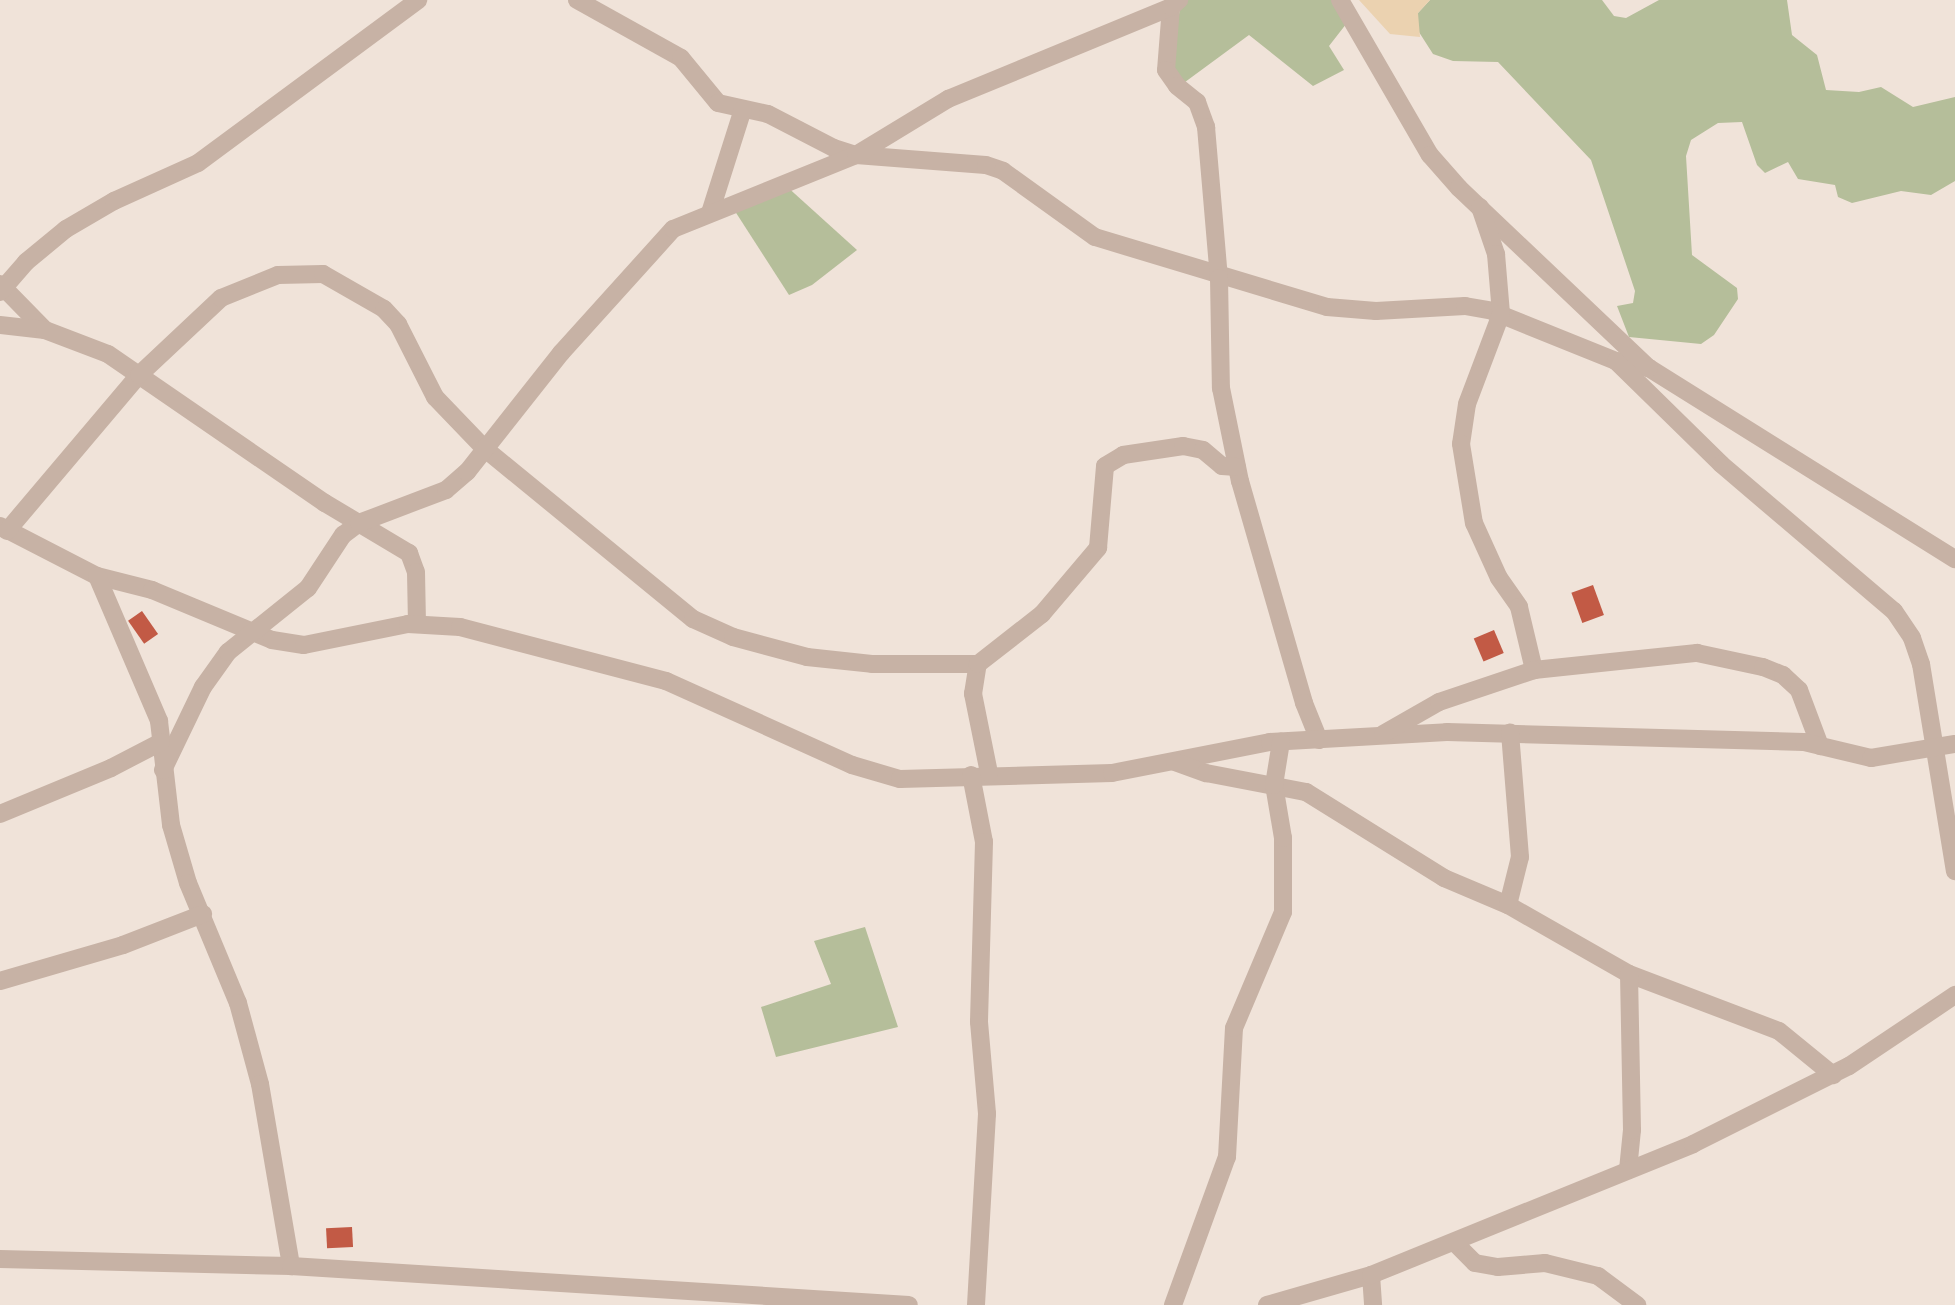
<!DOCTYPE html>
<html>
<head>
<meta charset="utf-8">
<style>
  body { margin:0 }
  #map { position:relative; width:1955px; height:1305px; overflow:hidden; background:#f0e3d9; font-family:Cabin,sans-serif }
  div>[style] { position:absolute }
  .green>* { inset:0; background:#b5be9a }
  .sand>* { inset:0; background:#ebd2b0 }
  .building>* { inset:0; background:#c25a45; transform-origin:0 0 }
  .minor>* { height:18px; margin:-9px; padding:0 9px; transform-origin:9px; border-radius:9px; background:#c7b2a5 }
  span { translate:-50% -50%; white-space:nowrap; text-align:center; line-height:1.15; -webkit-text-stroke:5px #f8eee5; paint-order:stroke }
</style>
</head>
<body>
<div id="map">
  <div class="green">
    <i style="clip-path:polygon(1181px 0,1335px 0,1350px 19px,1329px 46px,1344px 70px,1313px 86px,1249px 35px,1181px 85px,1171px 71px)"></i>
    <i style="clip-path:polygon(1430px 0,1602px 0,1614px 16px,1626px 18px,1659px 0,1787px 0,1792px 35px,1817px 55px,1826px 90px,1859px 92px,1881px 87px,1913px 107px,1955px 97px,1955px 181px,1931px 195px,1901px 191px,1852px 203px,1838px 197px,1835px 185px,1798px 179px,1788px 162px,1765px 173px,1757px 165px,1742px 122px,1718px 123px,1691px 140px,1686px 156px,1692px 255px,1737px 288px,1738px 299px,1714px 335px,1701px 344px,1629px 337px,1617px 306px,1633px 303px,1635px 291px,1591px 160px,1498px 62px,1453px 61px,1433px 54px,1417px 29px,1418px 13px)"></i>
    <i style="clip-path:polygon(784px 184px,857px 250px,812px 285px,789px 295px,731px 205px)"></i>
    <i style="clip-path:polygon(865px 927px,898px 1027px,776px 1057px,761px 1007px,831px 984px,814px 941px)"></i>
  </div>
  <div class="sand">
    <i style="clip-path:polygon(1359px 0,1430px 0,1418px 13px,1420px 37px,1390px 34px)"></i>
  </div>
  <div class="building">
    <i style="left:1593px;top:585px;width:32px;height:23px;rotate:70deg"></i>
    <i style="left:142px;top:611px;width:28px;height:17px;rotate:55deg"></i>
    <i style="left:1494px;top:630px;width:25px;height:22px;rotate:67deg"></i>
    <i style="left:352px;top:1227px;width:20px;height:26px;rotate:87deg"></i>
  </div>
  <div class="minor">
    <i style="left:577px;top:0;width:119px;rotate:29.1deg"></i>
    <i style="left:681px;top:58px;width:58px;rotate:50.6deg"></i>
    <i style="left:718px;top:103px;width:51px;rotate:12.4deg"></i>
    <i style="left:768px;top:114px;width:74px;rotate:27.3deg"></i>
    <i style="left:834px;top:148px;width:23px;rotate:18deg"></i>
    <i style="left:856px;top:155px;width:130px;rotate:4.4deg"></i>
    <i style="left:986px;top:165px;width:18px;rotate:19deg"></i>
    <i style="left:1003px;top:171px;width:113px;rotate:35.7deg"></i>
    <i style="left:1095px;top:237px;width:242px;rotate:16.8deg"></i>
    <i style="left:1327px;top:307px;width:49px;rotate:4.7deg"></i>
    <i style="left:1376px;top:311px;width:89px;rotate:-3.2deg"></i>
    <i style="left:1465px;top:306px;width:27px;rotate:10deg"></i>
    <i style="left:1492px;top:311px;width:134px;rotate:22deg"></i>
    <i style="left:1616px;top:361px;width:34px;rotate:12deg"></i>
    <i style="left:1649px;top:368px;width:361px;rotate:32deg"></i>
    <i style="left:1340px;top:0;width:179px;rotate:59.9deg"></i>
    <i style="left:1430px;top:155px;width:44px;rotate:48.7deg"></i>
    <i style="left:1459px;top:188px;width:262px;rotate:43.5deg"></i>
    <i style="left:1171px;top:7px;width:63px;rotate:94.5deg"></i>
    <i style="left:1166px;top:70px;width:19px;rotate:55deg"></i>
    <i style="left:1177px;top:86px;width:26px;rotate:39deg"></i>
    <i style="left:1197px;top:102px;width:27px;rotate:70deg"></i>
    <i style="left:1206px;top:127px;width:152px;rotate:85.1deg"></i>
    <i style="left:1219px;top:278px;width:110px;rotate:89deg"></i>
    <i style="left:1221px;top:388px;width:95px;rotate:78.5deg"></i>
    <i style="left:1240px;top:481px;width:231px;rotate:73.9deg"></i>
    <i style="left:1304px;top:703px;width:40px;rotate:68deg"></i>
    <i style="left:1480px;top:207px;width:50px;rotate:71.2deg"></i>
    <i style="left:1496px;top:254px;width:60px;rotate:85.2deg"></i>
    <i style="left:1501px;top:314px;width:96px;rotate:110.7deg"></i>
    <i style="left:1467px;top:404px;width:40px;rotate:98.5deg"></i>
    <i style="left:1461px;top:444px;width:80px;rotate:80.7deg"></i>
    <i style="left:1474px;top:523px;width:60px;rotate:65.6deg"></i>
    <i style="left:1499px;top:578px;width:35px;rotate:55deg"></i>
    <i style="left:1519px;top:607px;width:65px;rotate:76.6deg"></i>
    <i style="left:1534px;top:670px;width:164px;rotate:-6deg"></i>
    <i style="left:1697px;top:653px;width:67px;rotate:12deg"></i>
    <i style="left:1763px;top:667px;width:22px;rotate:22deg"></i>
    <i style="left:1783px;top:675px;width:22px;rotate:43deg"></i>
    <i style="left:1799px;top:690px;width:60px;rotate:69.4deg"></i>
    <i style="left:710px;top:213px;width:109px;rotate:-72.4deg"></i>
    <i style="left:0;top:284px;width:63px;rotate:45.6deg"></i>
    <i style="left:0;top:292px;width:40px;rotate:-49deg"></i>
    <i style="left:26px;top:262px;width:52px;rotate:-39.5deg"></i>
    <i style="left:66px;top:229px;width:56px;rotate:-30.3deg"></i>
    <i style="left:114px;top:201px;width:92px;rotate:-24.3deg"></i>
    <i style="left:198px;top:163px;width:274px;rotate:-36.5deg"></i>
    <i style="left:0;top:325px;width:45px;rotate:6.3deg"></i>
    <i style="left:45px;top:330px;width:67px;rotate:20.9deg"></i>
    <i style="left:108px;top:354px;width:263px;rotate:34.5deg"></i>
    <i style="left:325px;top:503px;width:98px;rotate:30.8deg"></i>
    <i style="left:409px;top:553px;width:20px;rotate:70deg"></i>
    <i style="left:416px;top:572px;width:52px;rotate:88.9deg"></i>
    <i style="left:1616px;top:361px;width:147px;rotate:44.4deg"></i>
    <i style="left:1721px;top:464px;width:227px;rotate:40.4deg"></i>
    <i style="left:1894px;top:611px;width:32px;rotate:56deg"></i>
    <i style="left:1912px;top:638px;width:28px;rotate:71deg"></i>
    <i style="left:1921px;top:664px;width:210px;rotate:80.7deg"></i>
    <i style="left:0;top:526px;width:109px;rotate:27.3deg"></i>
    <i style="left:97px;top:576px;width:57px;rotate:14.3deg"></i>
    <i style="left:152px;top:590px;width:130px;rotate:22.6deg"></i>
    <i style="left:272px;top:640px;width:32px;rotate:9deg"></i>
    <i style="left:304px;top:645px;width:106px;rotate:-11.4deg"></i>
    <i style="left:408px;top:624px;width:52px;rotate:3.3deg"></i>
    <i style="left:460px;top:627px;width:213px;rotate:14.7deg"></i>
    <i style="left:666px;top:681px;width:204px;rotate:24.3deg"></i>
    <i style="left:852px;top:765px;width:50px;rotate:16.3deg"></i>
    <i style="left:900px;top:779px;width:212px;rotate:-1.6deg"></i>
    <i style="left:1112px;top:773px;width:161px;rotate:-11.1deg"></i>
    <i style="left:1270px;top:742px;width:177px;rotate:-3.2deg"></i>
    <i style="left:1447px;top:732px;width:357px;rotate:1.6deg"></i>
    <i style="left:1804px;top:742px;width:69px;rotate:13.4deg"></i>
    <i style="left:1871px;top:758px;width:85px;rotate:-9.5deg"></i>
    <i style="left:7px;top:531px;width:204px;rotate:-49.8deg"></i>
    <i style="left:139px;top:375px;width:112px;rotate:-43.2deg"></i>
    <i style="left:221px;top:298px;width:61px;rotate:-22deg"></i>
    <i style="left:278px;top:275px;width:45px;rotate:-1.3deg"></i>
    <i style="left:323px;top:274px;width:70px;rotate:29.8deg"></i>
    <i style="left:384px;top:309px;width:21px;rotate:47deg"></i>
    <i style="left:398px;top:324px;width:82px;rotate:63.1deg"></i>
    <i style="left:435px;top:397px;width:71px;rotate:46.1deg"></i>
    <i style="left:484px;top:448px;width:270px;rotate:39.3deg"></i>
    <i style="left:693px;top:619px;width:44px;rotate:24.2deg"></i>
    <i style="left:733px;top:637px;width:77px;rotate:15.1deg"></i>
    <i style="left:807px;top:657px;width:65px;rotate:6.1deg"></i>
    <i style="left:872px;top:664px;width:106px"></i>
    <i style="left:97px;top:576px;width:158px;rotate:66.8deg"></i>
    <i style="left:159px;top:721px;width:105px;rotate:83.4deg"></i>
    <i style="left:171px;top:825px;width:60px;rotate:73.7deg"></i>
    <i style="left:188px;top:883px;width:130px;rotate:67.4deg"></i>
    <i style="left:238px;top:1003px;width:84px;rotate:74.8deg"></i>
    <i style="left:260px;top:1084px;width:185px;rotate:80.3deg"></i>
    <i style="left:1383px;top:734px;width:64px;rotate:-29.7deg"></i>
    <i style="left:1439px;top:702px;width:100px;rotate:-18.6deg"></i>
    <i style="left:1175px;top:762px;width:33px;rotate:20deg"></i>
    <i style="left:1206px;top:773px;width:102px;rotate:10.8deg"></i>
    <i style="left:1306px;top:792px;width:163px;rotate:31.9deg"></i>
    <i style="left:1444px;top:878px;width:69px;rotate:22.9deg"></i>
    <i style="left:1508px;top:905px;width:139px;rotate:29.7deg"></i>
    <i style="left:1629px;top:974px;width:160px;rotate:20.8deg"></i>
    <i style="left:1779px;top:1031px;width:70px;rotate:39.2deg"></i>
    <i style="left:163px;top:770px;width:92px;rotate:-64.3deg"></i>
    <i style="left:203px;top:687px;width:43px;rotate:-54.5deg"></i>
    <i style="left:228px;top:652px;width:102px;rotate:-38.7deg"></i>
    <i style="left:308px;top:588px;width:64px;rotate:-56.6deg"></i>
    <i style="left:343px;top:535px;width:20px;rotate:-37deg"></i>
    <i style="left:359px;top:523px;width:93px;rotate:-20.8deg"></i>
    <i style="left:446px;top:490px;width:28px;rotate:-41deg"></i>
    <i style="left:467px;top:472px;width:152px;rotate:-51.7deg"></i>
    <i style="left:561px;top:353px;width:167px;rotate:-47.9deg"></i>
    <i style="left:673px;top:229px;width:197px;rotate:-22deg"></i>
    <i style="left:856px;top:155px;width:108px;rotate:-31.3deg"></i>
    <i style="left:948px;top:99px;width:241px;rotate:-22.4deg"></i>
    <i style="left:1171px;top:7px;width:11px;rotate:-41deg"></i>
    <i style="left:989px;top:773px;width:81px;rotate:-101.4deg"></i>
    <i style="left:973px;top:694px;width:30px;rotate:-81deg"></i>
    <i style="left:978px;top:664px;width:81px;rotate:-38deg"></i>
    <i style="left:1042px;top:614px;width:87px;rotate:-49.7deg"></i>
    <i style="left:1098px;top:548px;width:82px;rotate:-85.1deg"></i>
    <i style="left:1105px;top:466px;width:21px;rotate:-31deg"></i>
    <i style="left:1123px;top:455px;width:61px;rotate:-8.5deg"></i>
    <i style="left:1183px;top:446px;width:20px;rotate:11deg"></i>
    <i style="left:1203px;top:450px;width:25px;rotate:40deg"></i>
    <i style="left:1222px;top:466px;width:15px;rotate:4deg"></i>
    <i style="left:971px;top:775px;width:68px;rotate:79deg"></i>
    <i style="left:984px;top:842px;width:180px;rotate:91.6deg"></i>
    <i style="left:979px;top:1022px;width:92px;rotate:85deg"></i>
    <i style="left:987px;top:1114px;width:191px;rotate:93.3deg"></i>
    <i style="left:0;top:814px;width:120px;rotate:-22.5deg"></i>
    <i style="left:111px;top:768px;width:56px;rotate:-27.5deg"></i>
    <i style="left:1508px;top:905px;width:49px;rotate:-76deg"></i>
    <i style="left:1520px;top:857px;width:125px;rotate:-94.6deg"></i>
    <i style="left:0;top:981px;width:128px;rotate:-16.3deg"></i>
    <i style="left:123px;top:945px;width:86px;rotate:-21.2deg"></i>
    <i style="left:1628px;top:1170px;width:40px;rotate:-84.3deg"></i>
    <i style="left:1632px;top:1130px;width:156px;rotate:-91.1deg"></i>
    <i style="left:1455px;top:1243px;width:28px;rotate:45deg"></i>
    <i style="left:1475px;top:1263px;width:23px;rotate:10deg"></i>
    <i style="left:1498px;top:1267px;width:47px;rotate:-4.9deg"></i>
    <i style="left:1545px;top:1263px;width:55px;rotate:13.8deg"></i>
    <i style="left:1598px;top:1276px;width:49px;rotate:36.6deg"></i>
    <i style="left:0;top:1259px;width:291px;rotate:1.4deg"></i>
    <i style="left:291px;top:1266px;width:619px;rotate:3.61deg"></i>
    <i style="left:1371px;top:1275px;width:30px;rotate:86deg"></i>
    <i style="left:1173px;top:1305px;width:158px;rotate:-70deg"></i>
    <i style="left:1227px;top:1157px;width:129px;rotate:-86.9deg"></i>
    <i style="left:1234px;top:1028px;width:126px;rotate:-67.1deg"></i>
    <i style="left:1283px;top:912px;width:74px;rotate:-90deg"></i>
    <i style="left:1283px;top:838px;width:54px;rotate:-99.6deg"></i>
    <i style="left:1274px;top:785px;width:44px;rotate:-80.8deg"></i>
    <i style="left:1267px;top:1305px;width:108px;rotate:-16.1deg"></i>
    <i style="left:1371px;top:1275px;width:348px;rotate:-22.1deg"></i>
    <i style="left:1693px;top:1144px;width:174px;rotate:-26.6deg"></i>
    <i style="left:1849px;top:1066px;width:128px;rotate:-33.8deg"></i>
  </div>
</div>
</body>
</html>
